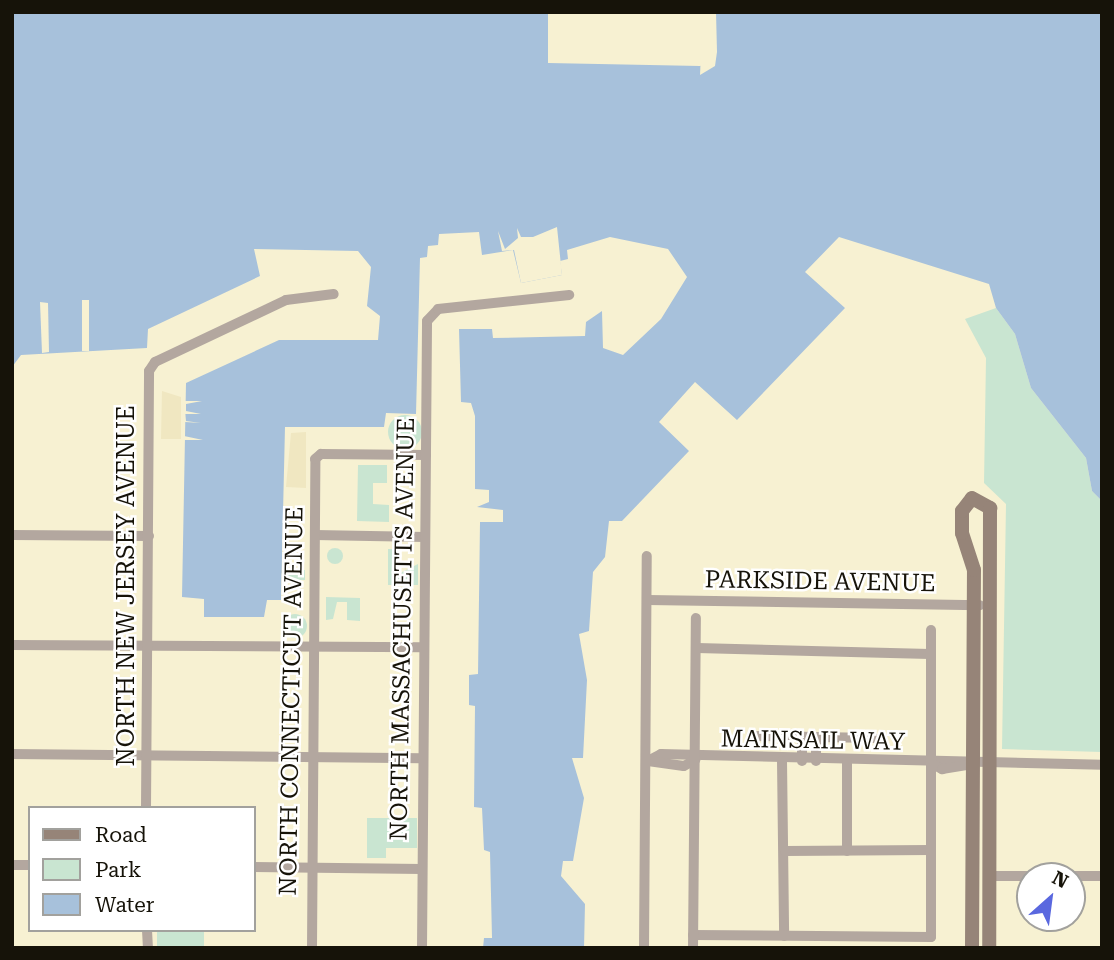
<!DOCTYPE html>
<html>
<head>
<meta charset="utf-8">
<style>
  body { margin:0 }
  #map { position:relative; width:1114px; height:960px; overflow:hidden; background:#f7f1d2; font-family:"Roboto Serif",serif }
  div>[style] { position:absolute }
  .green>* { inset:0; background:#c9e5d1; transform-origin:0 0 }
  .round { border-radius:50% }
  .sand>* { inset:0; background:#f0e7c1 }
  .water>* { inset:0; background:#a7c1db }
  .pier>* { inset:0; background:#f7f1d2; transform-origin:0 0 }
  .street>* { height:10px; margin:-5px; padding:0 5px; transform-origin:5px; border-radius:5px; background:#b3a79f }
  .secondary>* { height:14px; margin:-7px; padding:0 7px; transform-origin:7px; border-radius:7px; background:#968478 }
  span { translate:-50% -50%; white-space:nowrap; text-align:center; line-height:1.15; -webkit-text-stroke:5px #fff; paint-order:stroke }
  .street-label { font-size:24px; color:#161309 }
  .frame { position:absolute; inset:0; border:14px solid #161309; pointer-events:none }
  .legend { position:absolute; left:28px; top:806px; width:228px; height:126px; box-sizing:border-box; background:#fff; border:2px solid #a2a19d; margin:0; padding:9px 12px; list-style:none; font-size:21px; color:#161309 }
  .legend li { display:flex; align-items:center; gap:14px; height:35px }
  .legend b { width:35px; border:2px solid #a2a19d }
  .north { position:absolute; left:1016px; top:862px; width:70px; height:70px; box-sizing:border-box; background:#fff; border:2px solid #a2a19d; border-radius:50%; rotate:28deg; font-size:19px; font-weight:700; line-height:28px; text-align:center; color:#161309 }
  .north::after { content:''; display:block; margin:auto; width:24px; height:32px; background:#5a68df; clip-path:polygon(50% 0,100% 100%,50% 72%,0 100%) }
</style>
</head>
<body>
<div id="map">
  <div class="green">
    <i style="clip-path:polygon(996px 308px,1015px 334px,1031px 388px,1086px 458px,1092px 491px,1102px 501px,1102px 752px,1002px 749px,1006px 504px,984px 483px,986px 358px,965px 319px)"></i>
    <i class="round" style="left:388px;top:415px;width:34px;height:34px"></i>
    <i style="clip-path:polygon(358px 465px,387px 465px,387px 483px,373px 483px,373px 504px,389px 505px,389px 522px,357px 521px)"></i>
    <i class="round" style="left:327px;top:548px;width:16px;height:16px"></i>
    <i style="clip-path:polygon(388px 549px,398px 549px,400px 573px,418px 564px,418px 585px,388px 585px)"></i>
    <i style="left:285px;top:570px;width:20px;height:10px"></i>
    <i style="clip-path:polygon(326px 597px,360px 598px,360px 621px,347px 620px,347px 602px,337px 602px,333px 619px,326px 620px)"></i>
    <i class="round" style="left:283px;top:614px;width:24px;height:24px"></i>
    <i style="clip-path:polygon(367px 818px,417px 818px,417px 848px,386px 848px,386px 858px,367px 858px)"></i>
    <i style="left:157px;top:930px;width:47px;height:18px"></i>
  </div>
  <div class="sand">
    <i style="clip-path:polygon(162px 391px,181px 397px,181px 439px,161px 439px)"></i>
    <i style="clip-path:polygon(306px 432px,306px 488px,286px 487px,291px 433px)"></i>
  </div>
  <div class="water">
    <i style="clip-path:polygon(12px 12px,548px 12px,548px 63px,700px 66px,708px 64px,707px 12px,1102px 12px,1102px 501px,1092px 491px,1086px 458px,1031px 388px,1015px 334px,996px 308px,989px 284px,839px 237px,805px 272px,845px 308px,737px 420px,695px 382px,659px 422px,689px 451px,622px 521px,609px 521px,605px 557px,593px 572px,589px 631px,579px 634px,587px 680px,583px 758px,572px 758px,584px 798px,573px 861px,563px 861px,561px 876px,585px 904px,584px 948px,483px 948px,484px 938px,492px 938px,490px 852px,484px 850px,482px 808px,474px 807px,475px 706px,469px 705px,469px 675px,478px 674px,480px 522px,503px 522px,503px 510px,477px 507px,489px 502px,489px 490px,475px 489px,475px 416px,471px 403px,461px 402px,459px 329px,492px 329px,493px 338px,585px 336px,586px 322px,602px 311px,603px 348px,623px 355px,661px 319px,687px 277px,668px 249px,610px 237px,567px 250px,568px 259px,560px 261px,562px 275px,521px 283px,513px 250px,482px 255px,479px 232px,439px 234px,438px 245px,428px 246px,427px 257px,420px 258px,416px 414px,386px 413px,384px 427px,285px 427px,281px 600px,267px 600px,264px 617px,204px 617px,204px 599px,182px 597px,186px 383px,279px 340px,378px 340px,380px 316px,367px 306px,371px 267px,358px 251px,254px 249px,260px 276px,148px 329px,147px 348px,21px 355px,12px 367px)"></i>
  </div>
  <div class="pier">
    <i style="clip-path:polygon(703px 12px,716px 12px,717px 52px,715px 66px,700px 75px)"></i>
    <i style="clip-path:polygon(557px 227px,562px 275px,521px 283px,514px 250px,502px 251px,498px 231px,505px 249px,518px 238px,517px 228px,521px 237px,533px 237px)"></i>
    <i style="left:82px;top:300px;width:7px;height:51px"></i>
    <i style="clip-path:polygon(40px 302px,48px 303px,49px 352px,42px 353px)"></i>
    <i style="clip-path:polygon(182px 401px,202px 401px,186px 404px,186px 411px,201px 414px,185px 414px,186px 421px,201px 423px,185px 422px,184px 436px,203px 440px,181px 440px)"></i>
  </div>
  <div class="street">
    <i style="left:12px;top:535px;width:137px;rotate:0.4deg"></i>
    <i style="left:315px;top:535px;width:110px;rotate:1deg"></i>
    <i style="left:648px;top:600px;width:332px;rotate:0.9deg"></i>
    <i style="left:12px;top:645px;width:410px;rotate:0.3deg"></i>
    <i style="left:697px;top:648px;width:233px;rotate:1.5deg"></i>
    <i style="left:756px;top:736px;width:118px;rotate:1deg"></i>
    <i style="left:802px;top:737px;width:24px;rotate:90deg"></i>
    <i style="left:816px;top:737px;width:24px;rotate:90deg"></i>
    <i style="left:12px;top:754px;width:410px;rotate:0.6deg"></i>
    <i style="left:648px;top:761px;width:15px;rotate:-28deg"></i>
    <i style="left:661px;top:754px;width:441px;rotate:1.4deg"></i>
    <i style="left:648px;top:761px;width:36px;rotate:8deg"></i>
    <i style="left:684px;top:766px;width:13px;rotate:-29deg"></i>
    <i style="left:782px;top:761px;width:175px;rotate:89.3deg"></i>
    <i style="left:847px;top:762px;width:89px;rotate:90deg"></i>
    <i style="left:931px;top:763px;width:13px;rotate:29deg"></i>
    <i style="left:942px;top:769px;width:31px;rotate:-9deg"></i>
    <i style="left:146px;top:808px;width:437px;rotate:-89.6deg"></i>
    <i style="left:149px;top:371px;width:11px;rotate:-56deg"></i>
    <i style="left:155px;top:362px;width:145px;rotate:-25.3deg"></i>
    <i style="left:286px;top:300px;width:48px;rotate:-7.1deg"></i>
    <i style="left:785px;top:851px;width:146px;rotate:-0.4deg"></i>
    <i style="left:12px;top:865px;width:18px"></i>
    <i style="left:254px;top:867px;width:168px;rotate:0.7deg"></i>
    <i style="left:989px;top:876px;width:41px"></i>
    <i style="left:1032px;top:876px;width:70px"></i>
    <i style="left:147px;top:930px;width:18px;rotate:87deg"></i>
    <i style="left:693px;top:935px;width:238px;rotate:0.5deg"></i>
    <i style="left:931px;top:937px;width:307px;rotate:-90deg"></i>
    <i style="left:312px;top:948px;width:489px;rotate:-89.6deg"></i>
    <i style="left:315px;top:459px;width:8px;rotate:-40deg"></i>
    <i style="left:321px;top:454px;width:105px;rotate:0.5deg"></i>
    <i style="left:422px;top:948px;width:627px;rotate:-89.54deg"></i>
    <i style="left:427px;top:321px;width:16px;rotate:-47deg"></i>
    <i style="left:438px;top:309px;width:132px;rotate:-6.1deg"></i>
    <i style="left:644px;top:948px;width:392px;rotate:-89.6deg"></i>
    <i style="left:693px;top:948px;width:330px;rotate:-89.5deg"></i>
  </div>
  <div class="secondary">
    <i style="left:972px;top:948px;width:378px;rotate:-89.7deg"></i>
    <i style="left:974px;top:570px;width:39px;rotate:-108deg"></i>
    <i style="left:962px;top:533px;width:22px;rotate:-90deg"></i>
    <i style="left:962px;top:511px;width:16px;rotate:-52deg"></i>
    <i style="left:972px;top:498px;width:21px;rotate:29deg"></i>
    <i style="left:990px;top:508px;width:440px;rotate:90.1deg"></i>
  </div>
  <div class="street-label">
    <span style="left:820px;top:582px;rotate:1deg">PARKSIDE AVENUE</span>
    <span style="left:127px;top:586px;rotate:-90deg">NORTH NEW JERSEY AVENUE</span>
    <span style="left:403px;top:629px;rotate:-89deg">NORTH MASSACHUSETTS AVENUE</span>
    <span style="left:292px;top:701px;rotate:-89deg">NORTH CONNECTICUT AVENUE</span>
    <span style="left:813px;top:741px;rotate:1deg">MAINSAIL WAY</span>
  </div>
  <div class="frame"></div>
  <ul class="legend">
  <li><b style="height:9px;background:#968478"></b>Road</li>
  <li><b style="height:19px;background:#c9e5d1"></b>Park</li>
  <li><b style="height:19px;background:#a7c1db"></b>Water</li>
  </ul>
  <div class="north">N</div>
</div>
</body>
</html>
